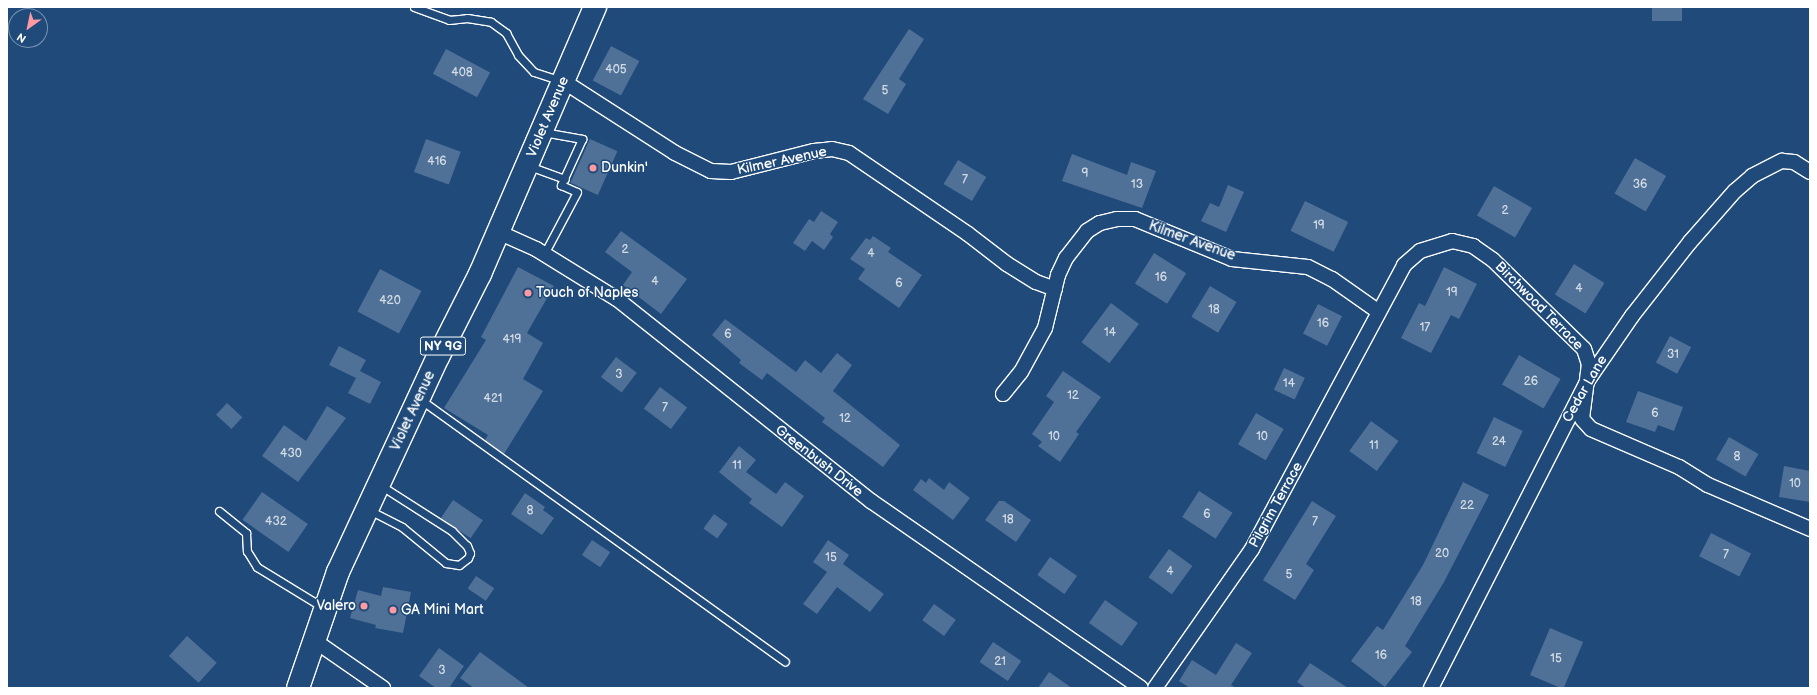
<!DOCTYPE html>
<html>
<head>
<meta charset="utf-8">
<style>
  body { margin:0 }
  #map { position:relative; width:1817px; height:695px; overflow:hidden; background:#1f4a7a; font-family:"Balsamiq Sans",sans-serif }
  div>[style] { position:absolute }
  .building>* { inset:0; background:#507197; transform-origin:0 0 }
  .roads { filter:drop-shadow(1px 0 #fff) drop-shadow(-1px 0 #fff) drop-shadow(0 1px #fff) drop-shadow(0 -1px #fff) }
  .service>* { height:7px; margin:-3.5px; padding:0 3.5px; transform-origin:3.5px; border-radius:3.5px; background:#1f4a7a }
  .minor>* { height:14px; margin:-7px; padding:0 7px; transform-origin:7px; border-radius:7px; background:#1f4a7a }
  .primary>* { height:22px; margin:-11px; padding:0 11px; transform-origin:11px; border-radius:11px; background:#1f4a7a }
  .dots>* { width:11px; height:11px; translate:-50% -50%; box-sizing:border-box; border:2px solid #1f4a7a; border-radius:50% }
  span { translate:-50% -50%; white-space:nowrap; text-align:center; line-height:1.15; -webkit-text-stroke:3px #1f4a7a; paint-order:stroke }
  .number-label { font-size:12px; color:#d3dce5 }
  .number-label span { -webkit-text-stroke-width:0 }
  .shield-label span { padding:1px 3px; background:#1f4a7a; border:1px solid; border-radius:3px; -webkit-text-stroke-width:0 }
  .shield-label { font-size:13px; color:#fff; font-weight:700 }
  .street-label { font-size:14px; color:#fff }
  .poi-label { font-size:14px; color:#fff }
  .left { translate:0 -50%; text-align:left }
  .right { translate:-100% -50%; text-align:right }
  .frame { position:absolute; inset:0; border:8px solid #fff; pointer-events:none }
  .north { position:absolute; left:8px; top:8px; width:40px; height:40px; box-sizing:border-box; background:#1f4a7a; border:1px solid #7992af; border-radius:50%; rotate:213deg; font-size:11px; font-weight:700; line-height:16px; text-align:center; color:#fff }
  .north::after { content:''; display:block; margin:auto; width:14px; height:18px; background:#ff9aa2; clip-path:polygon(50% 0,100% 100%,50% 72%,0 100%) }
</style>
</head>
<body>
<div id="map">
  <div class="building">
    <i style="left:1652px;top:7px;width:30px;height:14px"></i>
    <i style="clip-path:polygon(909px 29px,924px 39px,899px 79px,906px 84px,888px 114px,863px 99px)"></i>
    <i style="left:611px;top:46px;width:32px;height:39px;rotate:28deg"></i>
    <i style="left:446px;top:49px;width:50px;height:28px;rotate:28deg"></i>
    <i style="left:426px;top:139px;width:37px;height:35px;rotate:20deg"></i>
    <i style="left:590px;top:139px;width:30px;height:48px;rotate:24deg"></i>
    <i style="clip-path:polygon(1072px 154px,1127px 175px,1131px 162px,1156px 171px,1142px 208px,1062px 181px)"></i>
    <i style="left:1635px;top:158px;width:36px;height:41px;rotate:30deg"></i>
    <i style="left:958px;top:160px;width:33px;height:28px;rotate:31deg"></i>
    <i style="clip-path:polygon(1228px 185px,1244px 192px,1226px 232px,1201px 221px,1210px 203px,1219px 207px)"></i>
    <i style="left:1494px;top:186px;width:44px;height:34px;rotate:30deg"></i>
    <i style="left:1305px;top:201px;width:48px;height:33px;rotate:26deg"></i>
    <i style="clip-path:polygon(821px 211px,838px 222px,830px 234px,833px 237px,824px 250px,812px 241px,805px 251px,793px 243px,809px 219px,814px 222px)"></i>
    <i style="clip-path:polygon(621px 231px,687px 279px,661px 314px,623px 285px,632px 272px,605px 252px)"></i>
    <i style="clip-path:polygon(873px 236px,891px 248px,888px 252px,922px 275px,899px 308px,858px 279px,865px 269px,850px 259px,866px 238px,870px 240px)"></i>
    <i style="left:1154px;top:253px;width:38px;height:36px;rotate:32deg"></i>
    <i style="left:1574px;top:264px;width:36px;height:36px;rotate:32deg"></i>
    <i style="clip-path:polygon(518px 267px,554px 286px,527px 333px,543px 343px,523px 379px,543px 391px,504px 454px,485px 440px,488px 435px,444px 408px,486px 340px,481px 337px)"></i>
    <i style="clip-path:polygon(1444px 267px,1477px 284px,1459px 319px,1451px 315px,1431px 353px,1401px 338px,1419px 303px,1425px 306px)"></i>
    <i style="left:380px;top:269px;width:47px;height:48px;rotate:28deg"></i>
    <i style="left:1210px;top:286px;width:31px;height:36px;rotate:31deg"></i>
    <i style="left:1111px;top:303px;width:35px;height:49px;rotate:37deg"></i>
    <i style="left:1318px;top:304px;width:27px;height:33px;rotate:27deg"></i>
    <i style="clip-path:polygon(725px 319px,796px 372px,805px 360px,821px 373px,837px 353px,852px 365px,833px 391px,900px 445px,883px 467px,822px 422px,825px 418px,767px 373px,762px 380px,739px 363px,741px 360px,712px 335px)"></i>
    <i style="left:1670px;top:336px;width:24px;height:30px;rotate:28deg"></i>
    <i style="clip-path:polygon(339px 346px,366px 360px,360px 371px,381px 382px,370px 404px,348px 393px,356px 378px,329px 365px)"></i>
    <i style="left:1519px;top:355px;width:48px;height:34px;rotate:30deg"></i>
    <i style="left:616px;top:357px;width:26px;height:25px;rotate:37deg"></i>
    <i style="left:1284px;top:368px;width:23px;height:24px;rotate:25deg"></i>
    <i style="clip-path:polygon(1063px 371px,1101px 397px,1076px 432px,1079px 434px,1060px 462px,1038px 446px,1042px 442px,1032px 434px,1054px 402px,1046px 396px)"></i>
    <i style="left:660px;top:387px;width:34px;height:27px;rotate:37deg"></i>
    <i style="clip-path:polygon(1638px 391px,1683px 407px,1674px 431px,1658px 425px,1655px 432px,1626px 422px)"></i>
    <i style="left:227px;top:403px;width:21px;height:16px;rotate:43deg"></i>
    <i style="clip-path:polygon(327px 406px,346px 418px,298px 482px,262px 456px,284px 425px,306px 441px)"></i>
    <i style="left:1256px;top:413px;width:32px;height:36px;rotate:30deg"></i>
    <i style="left:1494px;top:417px;width:32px;height:40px;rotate:26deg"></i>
    <i style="left:1371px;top:421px;width:34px;height:37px;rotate:36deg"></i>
    <i style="left:1729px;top:437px;width:34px;height:26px;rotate:30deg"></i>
    <i style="clip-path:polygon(739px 446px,756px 460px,746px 472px,776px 494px,785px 482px,804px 496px,782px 527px,749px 503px,752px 499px,719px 472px)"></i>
    <i style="clip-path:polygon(1784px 466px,1810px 471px,1810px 502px,1779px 497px)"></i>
    <i style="clip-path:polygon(929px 478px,944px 490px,949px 482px,970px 498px,953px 520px,913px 490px,921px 479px,926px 483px)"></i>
    <i style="clip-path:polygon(1463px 482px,1489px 495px,1444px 582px,1405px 646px,1412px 652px,1385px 687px,1351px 661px,1377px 626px,1383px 630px,1423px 565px)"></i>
    <i style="left:1199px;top:491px;width:40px;height:31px;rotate:33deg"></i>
    <i style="left:262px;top:492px;width:56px;height:34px;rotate:35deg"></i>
    <i style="clip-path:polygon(525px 493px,545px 507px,543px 510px,554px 518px,542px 535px,511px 514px)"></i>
    <i style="left:453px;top:500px;width:36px;height:22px;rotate:34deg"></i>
    <i style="clip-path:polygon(999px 501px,1004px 501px,1031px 520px,1016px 542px,985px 520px)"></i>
    <i style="clip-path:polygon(1312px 501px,1336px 516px,1306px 564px,1314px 570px,1295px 600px,1263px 580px)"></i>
    <i style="left:714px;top:514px;width:17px;height:18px;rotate:36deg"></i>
    <i style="left:1711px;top:533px;width:45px;height:26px;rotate:27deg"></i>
    <i style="left:592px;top:540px;width:22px;height:18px;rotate:34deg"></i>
    <i style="clip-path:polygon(828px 540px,849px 555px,843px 564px,884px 594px,870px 612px,837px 587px,817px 614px,803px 604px,827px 572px,813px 562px)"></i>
    <i style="left:1169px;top:549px;width:29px;height:35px;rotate:36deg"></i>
    <i style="left:1050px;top:557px;width:33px;height:22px;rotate:35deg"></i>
    <i style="left:476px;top:576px;width:22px;height:15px;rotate:34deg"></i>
    <i style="clip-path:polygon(383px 587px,411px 592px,403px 633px,375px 628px,376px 625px,350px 618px,358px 590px,381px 596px)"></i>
    <i style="left:1105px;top:600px;width:40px;height:28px;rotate:35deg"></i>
    <i style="left:934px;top:604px;width:27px;height:20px;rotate:36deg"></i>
    <i style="left:1550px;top:628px;width:36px;height:51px;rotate:23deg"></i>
    <i style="left:187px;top:636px;width:40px;height:27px;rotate:42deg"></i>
    <i style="left:993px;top:642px;width:34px;height:24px;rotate:34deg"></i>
    <i style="clip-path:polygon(1236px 643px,1252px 653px,1231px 685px,1236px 688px,1190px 688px,1179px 681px,1192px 660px,1216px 675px)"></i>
    <i style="clip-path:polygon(439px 648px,464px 666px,449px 688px,436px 688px,419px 676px)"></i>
    <i style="clip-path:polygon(480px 652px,529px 688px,474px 688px,460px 678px)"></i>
    <i style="clip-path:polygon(1310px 663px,1348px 688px,1306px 688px,1297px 682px)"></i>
    <i style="clip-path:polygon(1049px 672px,1072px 688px,1038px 688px)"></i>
  </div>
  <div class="roads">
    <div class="service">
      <i style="left:414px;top:7px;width:37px;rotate:20deg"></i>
      <i style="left:449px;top:20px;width:18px;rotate:-6deg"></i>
      <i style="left:467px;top:18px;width:24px;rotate:9deg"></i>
      <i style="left:491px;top:22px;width:19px;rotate:36deg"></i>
      <i style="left:506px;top:33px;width:25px;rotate:61deg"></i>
      <i style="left:518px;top:55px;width:23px;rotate:47deg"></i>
      <i style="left:534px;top:72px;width:28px;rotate:18deg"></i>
      <i style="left:543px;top:132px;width:40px;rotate:10deg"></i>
      <i style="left:582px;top:139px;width:51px;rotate:114.5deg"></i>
      <i style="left:561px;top:185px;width:17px;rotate:24deg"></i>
      <i style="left:577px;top:192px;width:70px;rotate:118deg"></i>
      <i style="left:529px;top:166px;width:38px;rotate:20deg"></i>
      <i style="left:421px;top:400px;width:448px;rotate:35.7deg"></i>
      <i style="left:369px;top:510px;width:37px;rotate:27deg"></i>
      <i style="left:402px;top:527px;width:57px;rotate:39.3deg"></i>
      <i style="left:446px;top:563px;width:13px;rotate:9deg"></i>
      <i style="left:459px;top:565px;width:11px;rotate:-38deg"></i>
      <i style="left:468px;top:558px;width:5px;rotate:-68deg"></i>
      <i style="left:470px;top:553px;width:8px;rotate:-113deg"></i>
      <i style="left:467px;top:546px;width:21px;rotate:-135deg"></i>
      <i style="left:452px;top:531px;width:85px;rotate:-147.4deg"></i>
      <i style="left:219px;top:511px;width:35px;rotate:39deg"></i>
      <i style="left:246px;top:533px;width:18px;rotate:87deg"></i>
      <i style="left:247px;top:551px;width:19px;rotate:58deg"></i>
      <i style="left:257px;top:567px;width:79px;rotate:31.5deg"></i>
    </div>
    <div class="minor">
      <i style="left:563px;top:81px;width:133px;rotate:32.7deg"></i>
      <i style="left:675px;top:153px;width:40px;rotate:26.6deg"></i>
      <i style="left:711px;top:171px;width:20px;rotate:3deg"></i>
      <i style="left:731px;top:172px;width:86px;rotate:-14.2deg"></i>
      <i style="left:814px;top:151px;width:18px;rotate:-6deg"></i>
      <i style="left:832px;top:149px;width:17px;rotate:13deg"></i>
      <i style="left:849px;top:153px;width:144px;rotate:34.2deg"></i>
      <i style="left:968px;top:234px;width:49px;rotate:37.6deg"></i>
      <i style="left:1007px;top:264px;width:34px;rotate:32deg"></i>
      <i style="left:1036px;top:282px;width:20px;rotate:20deg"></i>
      <i style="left:498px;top:232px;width:42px;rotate:24.1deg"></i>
      <i style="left:536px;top:249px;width:95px;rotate:31.7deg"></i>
      <i style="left:617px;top:299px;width:325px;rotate:38.5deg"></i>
      <i style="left:871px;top:501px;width:328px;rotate:34.7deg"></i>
      <i style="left:1003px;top:394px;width:28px;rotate:-51deg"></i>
      <i style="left:1021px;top:372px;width:50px;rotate:-61.4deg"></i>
      <i style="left:1045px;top:328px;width:55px;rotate:-76.2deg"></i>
      <i style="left:1058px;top:275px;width:19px;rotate:-65deg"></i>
      <i style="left:1066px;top:258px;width:34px;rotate:-52deg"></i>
      <i style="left:1087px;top:231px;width:15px;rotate:-32deg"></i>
      <i style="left:1100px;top:223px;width:17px;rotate:-13deg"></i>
      <i style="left:1117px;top:219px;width:18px"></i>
      <i style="left:1135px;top:219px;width:105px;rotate:22.4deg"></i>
      <i style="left:1232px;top:259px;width:76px;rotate:6deg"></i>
      <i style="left:1308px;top:267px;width:27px;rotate:27deg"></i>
      <i style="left:1332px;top:279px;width:57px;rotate:35.1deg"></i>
      <i style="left:315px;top:641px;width:83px;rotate:34.7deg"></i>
      <i style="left:1155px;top:688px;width:169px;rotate:-55.1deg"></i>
      <i style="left:1252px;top:549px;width:322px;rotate:-61.8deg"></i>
      <i style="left:1404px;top:265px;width:21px;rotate:-41deg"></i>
      <i style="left:1420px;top:251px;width:34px;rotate:-17deg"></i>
      <i style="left:1452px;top:241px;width:22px;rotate:13deg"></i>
      <i style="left:1473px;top:246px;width:24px;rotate:35deg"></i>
      <i style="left:1493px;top:260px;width:127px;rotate:44.4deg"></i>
      <i style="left:1584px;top:349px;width:16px;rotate:72deg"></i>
      <i style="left:1589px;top:364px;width:55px;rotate:97.3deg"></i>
      <i style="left:1582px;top:419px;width:13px;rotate:48deg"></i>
      <i style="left:1591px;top:429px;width:96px;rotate:23.4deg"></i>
      <i style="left:1679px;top:467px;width:34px;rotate:32deg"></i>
      <i style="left:1708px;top:485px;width:111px;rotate:23.3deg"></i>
      <i style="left:1431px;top:688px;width:346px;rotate:-63deg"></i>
      <i style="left:1588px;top:380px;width:78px;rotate:-55.5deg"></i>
      <i style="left:1632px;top:316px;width:94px;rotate:-51.9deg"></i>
      <i style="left:1690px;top:242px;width:68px;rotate:-48.6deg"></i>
      <i style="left:1735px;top:191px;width:23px;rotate:-41deg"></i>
      <i style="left:1752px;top:176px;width:34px;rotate:-27deg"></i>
      <i style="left:1782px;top:161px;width:12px;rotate:5deg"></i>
      <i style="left:1794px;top:162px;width:19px;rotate:32deg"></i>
    </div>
    <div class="primary">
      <i style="left:298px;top:688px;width:123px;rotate:-71deg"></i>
      <i style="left:338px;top:572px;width:237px;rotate:-65.1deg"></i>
      <i style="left:438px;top:357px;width:93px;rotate:-63.2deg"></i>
      <i style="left:480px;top:274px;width:291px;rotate:-66.7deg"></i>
    </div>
  </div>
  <div class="dots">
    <i style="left:593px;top:168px;background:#ff9aa2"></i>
    <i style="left:528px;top:293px;background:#ff9aa2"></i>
    <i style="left:364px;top:606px;background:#ff9aa2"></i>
    <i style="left:393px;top:610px;background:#ff9aa2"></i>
  </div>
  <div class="number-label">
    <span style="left:616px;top:70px">405</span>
    <span style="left:462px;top:73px">408</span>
    <span style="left:885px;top:91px">5</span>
    <span style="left:437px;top:162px">416</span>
    <span style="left:1085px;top:174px">9</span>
    <span style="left:965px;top:180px">7</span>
    <span style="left:1137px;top:185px">13</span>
    <span style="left:1640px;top:185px">36</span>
    <span style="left:1505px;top:211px">2</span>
    <span style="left:1319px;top:226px">19</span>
    <span style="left:625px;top:250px">2</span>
    <span style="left:871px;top:254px">4</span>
    <span style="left:1161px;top:278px">16</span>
    <span style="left:655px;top:282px">4</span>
    <span style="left:899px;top:284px">6</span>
    <span style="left:1579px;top:289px">4</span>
    <span style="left:1452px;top:293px">19</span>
    <span style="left:390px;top:301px">420</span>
    <span style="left:1214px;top:310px">18</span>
    <span style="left:1323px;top:324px">16</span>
    <span style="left:1425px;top:328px">17</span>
    <span style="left:1110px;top:333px">14</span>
    <span style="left:728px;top:335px">6</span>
    <span style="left:512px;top:340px">419</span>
    <span style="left:1673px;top:355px">31</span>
    <span style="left:619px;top:375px">3</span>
    <span style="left:1531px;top:382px">26</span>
    <span style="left:1289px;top:384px">14</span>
    <span style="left:1073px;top:396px">12</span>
    <span style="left:493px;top:399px">421</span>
    <span style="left:665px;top:408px">7</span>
    <span style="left:1655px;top:414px">6</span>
    <span style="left:845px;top:419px">12</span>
    <span style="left:1054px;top:437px">10</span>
    <span style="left:1262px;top:437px">10</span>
    <span style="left:1499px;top:442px">24</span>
    <span style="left:1374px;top:446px">11</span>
    <span style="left:291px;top:454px">430</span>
    <span style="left:1737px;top:457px">8</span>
    <span style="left:737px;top:466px">11</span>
    <span style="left:1795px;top:484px">10</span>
    <span style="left:1467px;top:506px">22</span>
    <span style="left:530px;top:511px">8</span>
    <span style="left:1207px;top:515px">6</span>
    <span style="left:1008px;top:520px">18</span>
    <span style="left:276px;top:522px">432</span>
    <span style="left:1315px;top:522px">7</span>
    <span style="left:1442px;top:554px">20</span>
    <span style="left:1726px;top:555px">7</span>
    <span style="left:831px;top:558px">15</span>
    <span style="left:1170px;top:572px">4</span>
    <span style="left:1289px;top:575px">5</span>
    <span style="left:1416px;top:602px">18</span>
    <span style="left:1381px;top:656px">16</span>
    <span style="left:1556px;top:659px">15</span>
    <span style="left:1000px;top:662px">21</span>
    <span style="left:442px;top:671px">3</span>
  </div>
  <div class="shield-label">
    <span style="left:443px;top:346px">NY 9G</span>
  </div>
  <div class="street-label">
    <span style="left:548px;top:117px;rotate:-67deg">Violet Avenue</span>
    <span style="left:782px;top:161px;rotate:-12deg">Kilmer Avenue</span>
    <span style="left:1192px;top:241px;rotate:20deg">Kilmer Avenue</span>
    <span style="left:1539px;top:306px;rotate:45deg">Birchwood Terrace</span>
    <span style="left:1585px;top:389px;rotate:-60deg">Cedar Lane</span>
    <span style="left:413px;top:411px;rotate:-65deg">Violet Avenue</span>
    <span style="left:819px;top:461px;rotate:38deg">Greenbush Drive</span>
    <span style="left:1276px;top:505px;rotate:-61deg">Pilgrim Terrace</span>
  </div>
  <div class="poi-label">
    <span class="left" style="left:601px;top:168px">Dunkin'</span>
    <span class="left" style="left:536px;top:293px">Touch of Naples</span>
    <span class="right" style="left:356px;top:606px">Valero</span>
    <span class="left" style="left:401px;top:610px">GA Mini Mart</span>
  </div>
  <div class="frame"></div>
  <div class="north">N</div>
</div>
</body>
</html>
